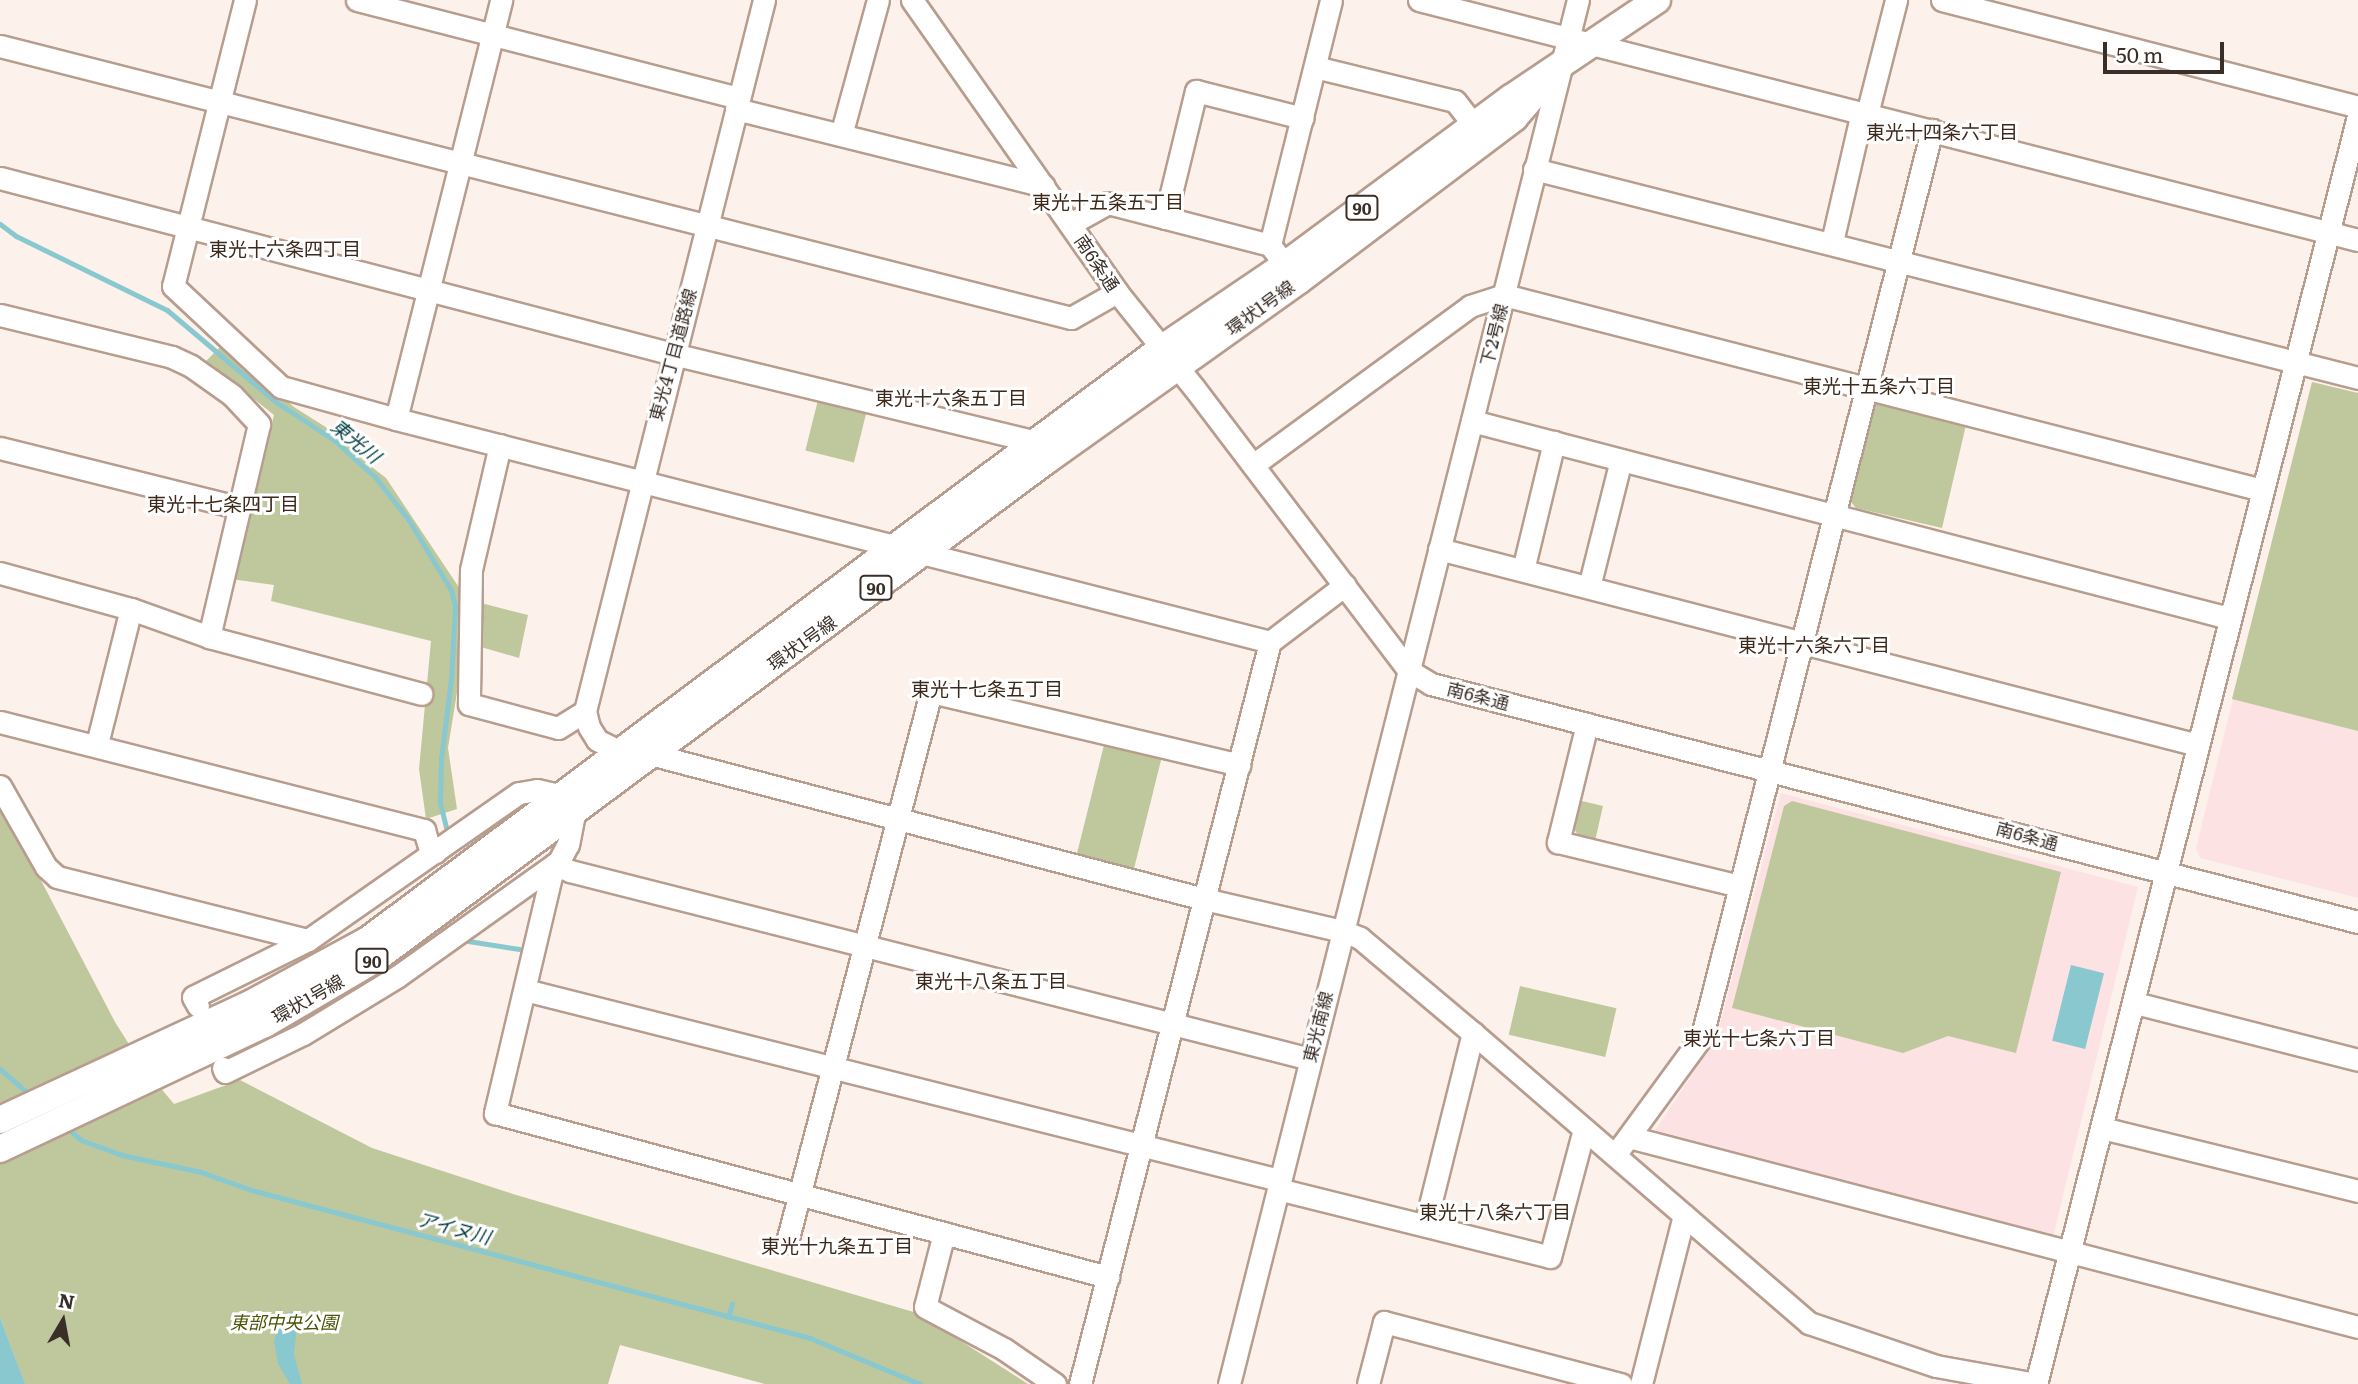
<!DOCTYPE html>
<html>
<head>
<meta charset="utf-8">
<style>
  body { margin:0 }
  #map { position:relative; width:2358px; height:1384px; overflow:hidden; background:#fdf1eb; font-family:Literata,"Noto Sans JP",serif }
  div>[style] { position:absolute }
  .education>* { inset:0; background:#fde2e4 }
  .green>* { inset:0; background:#bfc89d; transform-origin:0 0 }
  .water>* { inset:0; background:#88c8ce; transform-origin:0 0 }
  .stream>* { height:5px; margin:-2.5px; padding:0 2.5px; transform-origin:2.5px; border-radius:2.5px; background:#88c8ce }
  .roads { filter:drop-shadow(2px 0 #b79d8e) drop-shadow(-2px 0 #b79d8e) drop-shadow(0 2px #b79d8e) drop-shadow(0 -2px #b79d8e) }
  .minor>* { height:21px; margin:-10.5px; padding:0 10.5px; transform-origin:10.5px; border-radius:10.5px; background:#fff }
  .major>* { height:26px; margin:-13px; padding:0 13px; transform-origin:13px; border-radius:13px; background:#fff }
  span { translate:-50% -50%; white-space:nowrap; text-align:center; line-height:1.15; -webkit-text-stroke:6px #fff; paint-order:stroke }
  .shield-label span { padding:2px 5px; background:#fff; border:2px solid; border-radius:5px; -webkit-text-stroke-width:0 }
  .shield-label { font-size:16px; color:#392e28; font-weight:700 }
  .street-label { font-size:18px; color:#392e28 }
  .park-label { font-size:18px; color:#4a5404; font-style:italic }
  .neighbourhood-label { font-size:19px; color:#3d281c }
  .water-label { font-size:19px; color:#003d42; font-style:italic }
  .north { position:absolute; left:28px; top:1286px; width:70px; height:70px; -webkit-text-stroke:5px #fff; paint-order:stroke; rotate:10deg; font-size:19px; font-weight:700; line-height:28px; text-align:center; color:#392e28 }
  .north::after { content:''; display:block; margin:auto; width:24px; height:32px; background:#392e28; clip-path:polygon(50% 0,100% 100%,50% 72%,0 100%) }
  .scale { position:absolute; left:2103px; top:42px; width:121px; height:32px; box-sizing:border-box; border:4px solid #392e28; border-top:0; padding-left:9px; font-size:21px; line-height:24px; white-space:nowrap; color:#392e28; -webkit-text-stroke:5px #fff; paint-order:stroke }
</style>
</head>
<body>
<div id="map">
  <div class="education">
    <i style="clip-path:polygon(2312px 382px,2358px 393px,2358px 898px,2200px 858px,2196px 848px)"></i>
    <i style="clip-path:polygon(1781px 793px,2138px 887px,2053px 1237px,1652px 1135px,1716px 1039px)"></i>
  </div>
  <div class="green">
    <i style="clip-path:polygon(221px 346px,294px 407px,354px 445px,368px 464px,386px 478px,462px 592px,459px 680px,448px 748px,457px 809px,426px 819px,419px 769px,431px 641px,271px 601px,274px 585px,231px 579px,274px 415px,206px 361px)"></i>
    <i style="clip-path:polygon(2312px 382px,2358px 393px,2358px 731px,2232px 699px)"></i>
    <i style="left:818px;top:400px;width:50px;height:52px;rotate:14deg"></i>
    <i style="clip-path:polygon(1873px 403px,1966px 425px,1942px 528px,1856px 508px,1849px 500px)"></i>
    <i style="clip-path:polygon(481px 603px,528px 615px,519px 658px,481px 647px)"></i>
    <i style="left:1104px;top:745px;width:59px;height:113px;rotate:14deg"></i>
    <i style="clip-path:polygon(1578px 800px,1603px 806px,1595px 841px,1578px 836px,1572px 825px)"></i>
    <i style="clip-path:polygon(1792px 801px,2061px 872px,2016px 1053px,1948px 1036px,1903px 1053px,1732px 1008px,1784px 806px)"></i>
    <i style="clip-path:polygon(0 802px,115px 1022px,144px 1068px,174px 1104px,240px 1080px,372px 1148px,513px 1194px,917px 1313px,1028px 1384px,765px 1384px,620px 1345px,608px 1384px,24px 1384px,0 1317px)"></i>
    <i style="left:1520px;top:986px;width:99px;height:50px;rotate:13deg"></i>
  </div>
  <div class="water">
    <i style="left:2071px;top:965px;width:34px;height:78px;rotate:14deg"></i>
    <i style="clip-path:polygon(291px 1311px,298px 1315px,294px 1354px,302px 1384px,290px 1384px,278px 1364px,274px 1341px,279px 1325px)"></i>
    <i style="clip-path:polygon(0 1317px,15px 1358px,25px 1384px,0 1384px)"></i>
  </div>
  <div class="stream">
    <i style="left:0;top:224px;width:20px;rotate:37deg"></i>
    <i style="left:16px;top:236px;width:168px;rotate:26.1deg"></i>
    <i style="left:167px;top:310px;width:143px;rotate:40.2deg"></i>
    <i style="left:276px;top:402px;width:69px;rotate:33.2deg"></i>
    <i style="left:334px;top:440px;width:55px;rotate:42.1deg"></i>
    <i style="left:375px;top:477px;width:53px;rotate:51.8deg"></i>
    <i style="left:408px;top:519px;width:83px;rotate:58.8deg"></i>
    <i style="left:451px;top:590px;width:16px;rotate:76deg"></i>
    <i style="left:455px;top:606px;width:73px;rotate:93.1deg"></i>
    <i style="left:451px;top:679px;width:81px;rotate:97.1deg"></i>
    <i style="left:441px;top:759px;width:44px;rotate:91.3deg"></i>
    <i style="left:440px;top:803px;width:30px;rotate:76deg"></i>
    <i style="left:468px;top:941px;width:52px;rotate:8.9deg"></i>
    <i style="left:0;top:1069px;width:41px;rotate:41.1deg"></i>
    <i style="left:65px;top:1126px;width:21px;rotate:41deg"></i>
    <i style="left:81px;top:1140px;width:44px;rotate:20.1deg"></i>
    <i style="left:122px;top:1155px;width:81px;rotate:12.1deg"></i>
    <i style="left:201px;top:1172px;width:53px;rotate:19.8deg"></i>
    <i style="left:251px;top:1190px;width:578px;rotate:14.83deg"></i>
    <i style="left:810px;top:1338px;width:119px;rotate:22.7deg"></i>
    <i style="left:728px;top:1317px;width:14px;rotate:-73deg"></i>
  </div>
  <div class="roads">
    <div class="minor">
      <i style="left:245px;top:0;width:295px;rotate:104.1deg"></i>
      <i style="left:173px;top:286px;width:148px;rotate:43.1deg"></i>
      <i style="left:281px;top:387px;width:119px;rotate:15.5deg"></i>
      <i style="left:396px;top:419px;width:902px;rotate:14.31deg"></i>
      <i style="left:357px;top:0;width:393px;rotate:14.4deg"></i>
      <i style="left:764px;top:0;width:733px;rotate:104.13deg"></i>
      <i style="left:585px;top:711px;width:16px;rotate:76deg"></i>
      <i style="left:589px;top:727px;width:15px;rotate:58deg"></i>
      <i style="left:597px;top:740px;width:28px;rotate:27deg"></i>
      <i style="left:622px;top:753px;width:28px;rotate:2deg"></i>
      <i style="left:650px;top:754px;width:573px;rotate:14.67deg"></i>
      <i style="left:1204px;top:899px;width:143px;rotate:13deg"></i>
      <i style="left:1343px;top:931px;width:18px;rotate:22deg"></i>
      <i style="left:1360px;top:938px;width:148px;rotate:40.1deg"></i>
      <i style="left:1473px;top:1033px;width:444px;rotate:40.8deg"></i>
      <i style="left:1809px;top:1323px;width:134px;rotate:18.7deg"></i>
      <i style="left:1936px;top:1366px;width:102px;rotate:10.2deg"></i>
      <i style="left:912px;top:0;width:357px;rotate:54.9deg"></i>
      <i style="left:1117px;top:292px;width:124px;rotate:51.2deg"></i>
      <i style="left:1195px;top:389px;width:353px;rotate:52.8deg"></i>
      <i style="left:1408px;top:670px;width:27px;rotate:31deg"></i>
      <i style="left:1431px;top:684px;width:957px;rotate:14.4deg"></i>
      <i style="left:1419px;top:0;width:969px;rotate:14.34deg"></i>
      <i style="left:1942px;top:0;width:430px;rotate:14.4deg"></i>
      <i style="left:0;top:46px;width:1105px;rotate:14.25deg"></i>
      <i style="left:1071px;top:318px;width:53px;rotate:-29.5deg"></i>
      <i style="left:1315px;top:67px;width:144px;rotate:13.7deg"></i>
      <i style="left:1455px;top:101px;width:31px;rotate:52deg"></i>
      <i style="left:736px;top:109px;width:317px;rotate:14deg"></i>
      <i style="left:1867px;top:114px;width:118px;rotate:-75.7deg"></i>
      <i style="left:841px;top:135px;width:140px;rotate:-74.7deg"></i>
      <i style="left:1534px;top:169px;width:850px;rotate:14.23deg"></i>
      <i style="left:0;top:178px;width:696px;rotate:14.66deg"></i>
      <i style="left:673px;top:354px;width:374px;rotate:13.6deg"></i>
      <i style="left:1037px;top:442px;width:9px;rotate:58deg"></i>
      <i style="left:1165px;top:218px;width:131px;rotate:-76.3deg"></i>
      <i style="left:1196px;top:91px;width:110px;rotate:14.2deg"></i>
      <i style="left:1070px;top:224px;width:43px;rotate:-28.9deg"></i>
      <i style="left:1108px;top:203px;width:167px;rotate:14.5deg"></i>
      <i style="left:1270px;top:245px;width:40px;rotate:53deg"></i>
      <i style="left:1832px;top:242px;width:133px;rotate:-77deg"></i>
      <i style="left:1270px;top:245px;width:252px;rotate:-76deg"></i>
      <i style="left:0;top:315px;width:177px;rotate:13.7deg"></i>
      <i style="left:172px;top:357px;width:21px;rotate:25deg"></i>
      <i style="left:191px;top:366px;width:50px;rotate:35.3deg"></i>
      <i style="left:232px;top:395px;width:40px;rotate:47deg"></i>
      <i style="left:259px;top:424px;width:219px;rotate:103.2deg"></i>
      <i style="left:396px;top:419px;width:432px;rotate:-75.9deg"></i>
      <i style="left:1472px;top:421px;width:782px;rotate:14.59deg"></i>
      <i style="left:500px;top:445px;width:128px;rotate:103.1deg"></i>
      <i style="left:471px;top:570px;width:134px;rotate:90.9deg"></i>
      <i style="left:469px;top:704px;width:92px;rotate:15.1deg"></i>
      <i style="left:558px;top:728px;width:32px;rotate:-32deg"></i>
      <i style="left:0;top:448px;width:247px;rotate:14deg"></i>
      <i style="left:1253px;top:465px;width:269px;rotate:-36.2deg"></i>
      <i style="left:1470px;top:306px;width:36px;rotate:-18deg"></i>
      <i style="left:1504px;top:295px;width:783px;rotate:14.43deg"></i>
      <i style="left:1439px;top:549px;width:784px;rotate:14.48deg"></i>
      <i style="left:1523px;top:570px;width:132px;rotate:-76.4deg"></i>
      <i style="left:0;top:573px;width:136px;rotate:15.4deg"></i>
      <i style="left:131px;top:609px;width:83px;rotate:19.7deg"></i>
      <i style="left:209px;top:637px;width:220px;rotate:15deg"></i>
      <i style="left:1589px;top:587px;width:131px;rotate:-75.9deg"></i>
      <i style="left:0;top:722px;width:438px;rotate:14.3deg"></i>
      <i style="left:424px;top:830px;width:21px;rotate:73deg"></i>
      <i style="left:430px;top:850px;width:6px;rotate:18deg"></i>
      <i style="left:1587px;top:724px;width:122px;rotate:103.8deg"></i>
      <i style="left:1558px;top:842px;width:187px;rotate:13.6deg"></i>
      <i style="left:97px;top:744px;width:139px;rotate:-75.9deg"></i>
      <i style="left:0;top:786px;width:93px;rotate:60.4deg"></i>
      <i style="left:46px;top:867px;width:15px;rotate:42deg"></i>
      <i style="left:57px;top:877px;width:259px;rotate:14.1deg"></i>
      <i style="left:575px;top:809px;width:36px;rotate:101deg"></i>
      <i style="left:568px;top:844px;width:36px;rotate:118deg"></i>
      <i style="left:551px;top:876px;width:244px;rotate:103.3deg"></i>
      <i style="left:495px;top:1113px;width:635px;rotate:14.98deg"></i>
      <i style="left:555px;top:864px;width:17px;rotate:25deg"></i>
      <i style="left:570px;top:871px;width:764px;rotate:14.25deg"></i>
      <i style="left:525px;top:990px;width:778px;rotate:14.14deg"></i>
      <i style="left:2135px;top:1003px;width:230px;rotate:14.3deg"></i>
      <i style="left:198px;top:1006px;width:10px;rotate:-119deg"></i>
      <i style="left:193px;top:997px;width:128px;rotate:-26.4deg"></i>
      <i style="left:308px;top:940px;width:257px;rotate:-34.9deg"></i>
      <i style="left:519px;top:793px;width:18px;rotate:-9deg"></i>
      <i style="left:537px;top:790px;width:27px;rotate:13deg"></i>
      <i style="left:223px;top:1068px;width:4px;rotate:63deg"></i>
      <i style="left:225px;top:1072px;width:87px;rotate:-26deg"></i>
      <i style="left:303px;top:1034px;width:111px;rotate:-31.4deg"></i>
      <i style="left:398px;top:976px;width:193px;rotate:-35.5deg"></i>
      <i style="left:2102px;top:1128px;width:264px;rotate:13.8deg"></i>
      <i style="left:1629px;top:1137px;width:753px;rotate:14.61deg"></i>
      <i style="left:1615px;top:1155px;width:147px;rotate:-53.8deg"></i>
      <i style="left:1702px;top:1036px;width:935px;rotate:-75.76deg"></i>
      <i style="left:1278px;top:1189px;width:280px;rotate:14deg"></i>
      <i style="left:1550px;top:1257px;width:132px;rotate:-75.1deg"></i>
      <i style="left:1425px;top:1225px;width:198px;rotate:-76deg"></i>
      <i style="left:944px;top:1233px;width:76px;rotate:104.4deg"></i>
      <i style="left:925px;top:1307px;width:89px;rotate:28deg"></i>
      <i style="left:1004px;top:1349px;width:62px;rotate:34.5deg"></i>
      <i style="left:787px;top:1242px;width:569px;rotate:-75.33deg"></i>
      <i style="left:931px;top:692px;width:317px;rotate:13.3deg"></i>
      <i style="left:1080px;top:1384px;width:766px;rotate:-75.64deg"></i>
      <i style="left:1270px;top:642px;width:94px;rotate:-37.2deg"></i>
      <i style="left:1229px;top:1384px;width:1427px;rotate:-75.85deg"></i>
      <i style="left:1368px;top:1384px;width:64px;rotate:-75.5deg"></i>
      <i style="left:1384px;top:1322px;width:245px;rotate:14.7deg"></i>
      <i style="left:1641px;top:1384px;width:174px;rotate:-75.7deg"></i>
      <i style="left:2036px;top:1384px;width:1308px;rotate:-75.75deg"></i>
    </div>
    <div class="major">
      <i style="left:0;top:1120px;width:276px;rotate:-24.9deg"></i>
      <i style="left:250px;top:1004px;width:134px;rotate:-28.5deg"></i>
      <i style="left:368px;top:940px;width:989px;rotate:-36.7deg"></i>
      <i style="left:1161px;top:349px;width:150px;rotate:-34.1deg"></i>
      <i style="left:1285px;top:265px;width:281px;rotate:-36.5deg"></i>
      <i style="left:1511px;top:98px;width:176px;rotate:-33.9deg"></i>
      <i style="left:0;top:1149px;width:293px;rotate:-25.3deg"></i>
      <i style="left:265px;top:1024px;width:126px;rotate:-30.4deg"></i>
      <i style="left:374px;top:960px;width:838px;rotate:-36.61deg"></i>
      <i style="left:1047px;top:460px;width:308px;rotate:-35.5deg"></i>
      <i style="left:1298px;top:281px;width:271px;rotate:-37deg"></i>
      <i style="left:1514px;top:118px;width:35px;rotate:-49deg"></i>
    </div>
  </div>
  <div class="shield-label">
    <span style="left:1362px;top:208px">90</span>
    <span style="left:876px;top:588px">90</span>
    <span style="left:372px;top:961px">90</span>
  </div>
  <div class="street-label">
    <span style="left:1097px;top:263px;rotate:56deg">南6条通</span>
    <span style="left:1260px;top:308px;rotate:-36deg">環状1号線</span>
    <span style="left:1494px;top:335px;rotate:-76deg">下2号線</span>
    <span style="left:673px;top:355px;rotate:-75deg">東光4丁目道路線</span>
    <span style="left:802px;top:643px;rotate:-36deg">環状1号線</span>
    <span style="left:1478px;top:696px;rotate:14deg">南6条通</span>
    <span style="left:2027px;top:836px;rotate:15deg">南6条通</span>
    <span style="left:308px;top:999px;rotate:-30deg">環状1号線</span>
    <span style="left:1318px;top:1027px;rotate:-76deg">東光南線</span>
  </div>
  <div class="park-label">
    <span style="left:284px;top:1322px">東部中央公園</span>
  </div>
  <div class="neighbourhood-label">
    <span style="left:1942px;top:132px">東光十四条六丁目</span>
    <span style="left:1108px;top:202px">東光十五条五丁目</span>
    <span style="left:285px;top:249px">東光十六条四丁目</span>
    <span style="left:1879px;top:386px">東光十五条六丁目</span>
    <span style="left:951px;top:398px">東光十六条五丁目</span>
    <span style="left:223px;top:504px">東光十七条四丁目</span>
    <span style="left:1814px;top:645px">東光十六条六丁目</span>
    <span style="left:987px;top:689px">東光十七条五丁目</span>
    <span style="left:991px;top:981px">東光十八条五丁目</span>
    <span style="left:1759px;top:1038px">東光十七条六丁目</span>
    <span style="left:1495px;top:1212px">東光十八条六丁目</span>
    <span style="left:837px;top:1246px">東光十九条五丁目</span>
  </div>
  <div class="water-label">
    <span style="left:356px;top:441px;rotate:39deg">東光川</span>
    <span style="left:454px;top:1228px;rotate:15deg">アイヌ川</span>
  </div>
  <div class="north">N</div>
  <div class="scale">50 m</div>
</div>
</body>
</html>
